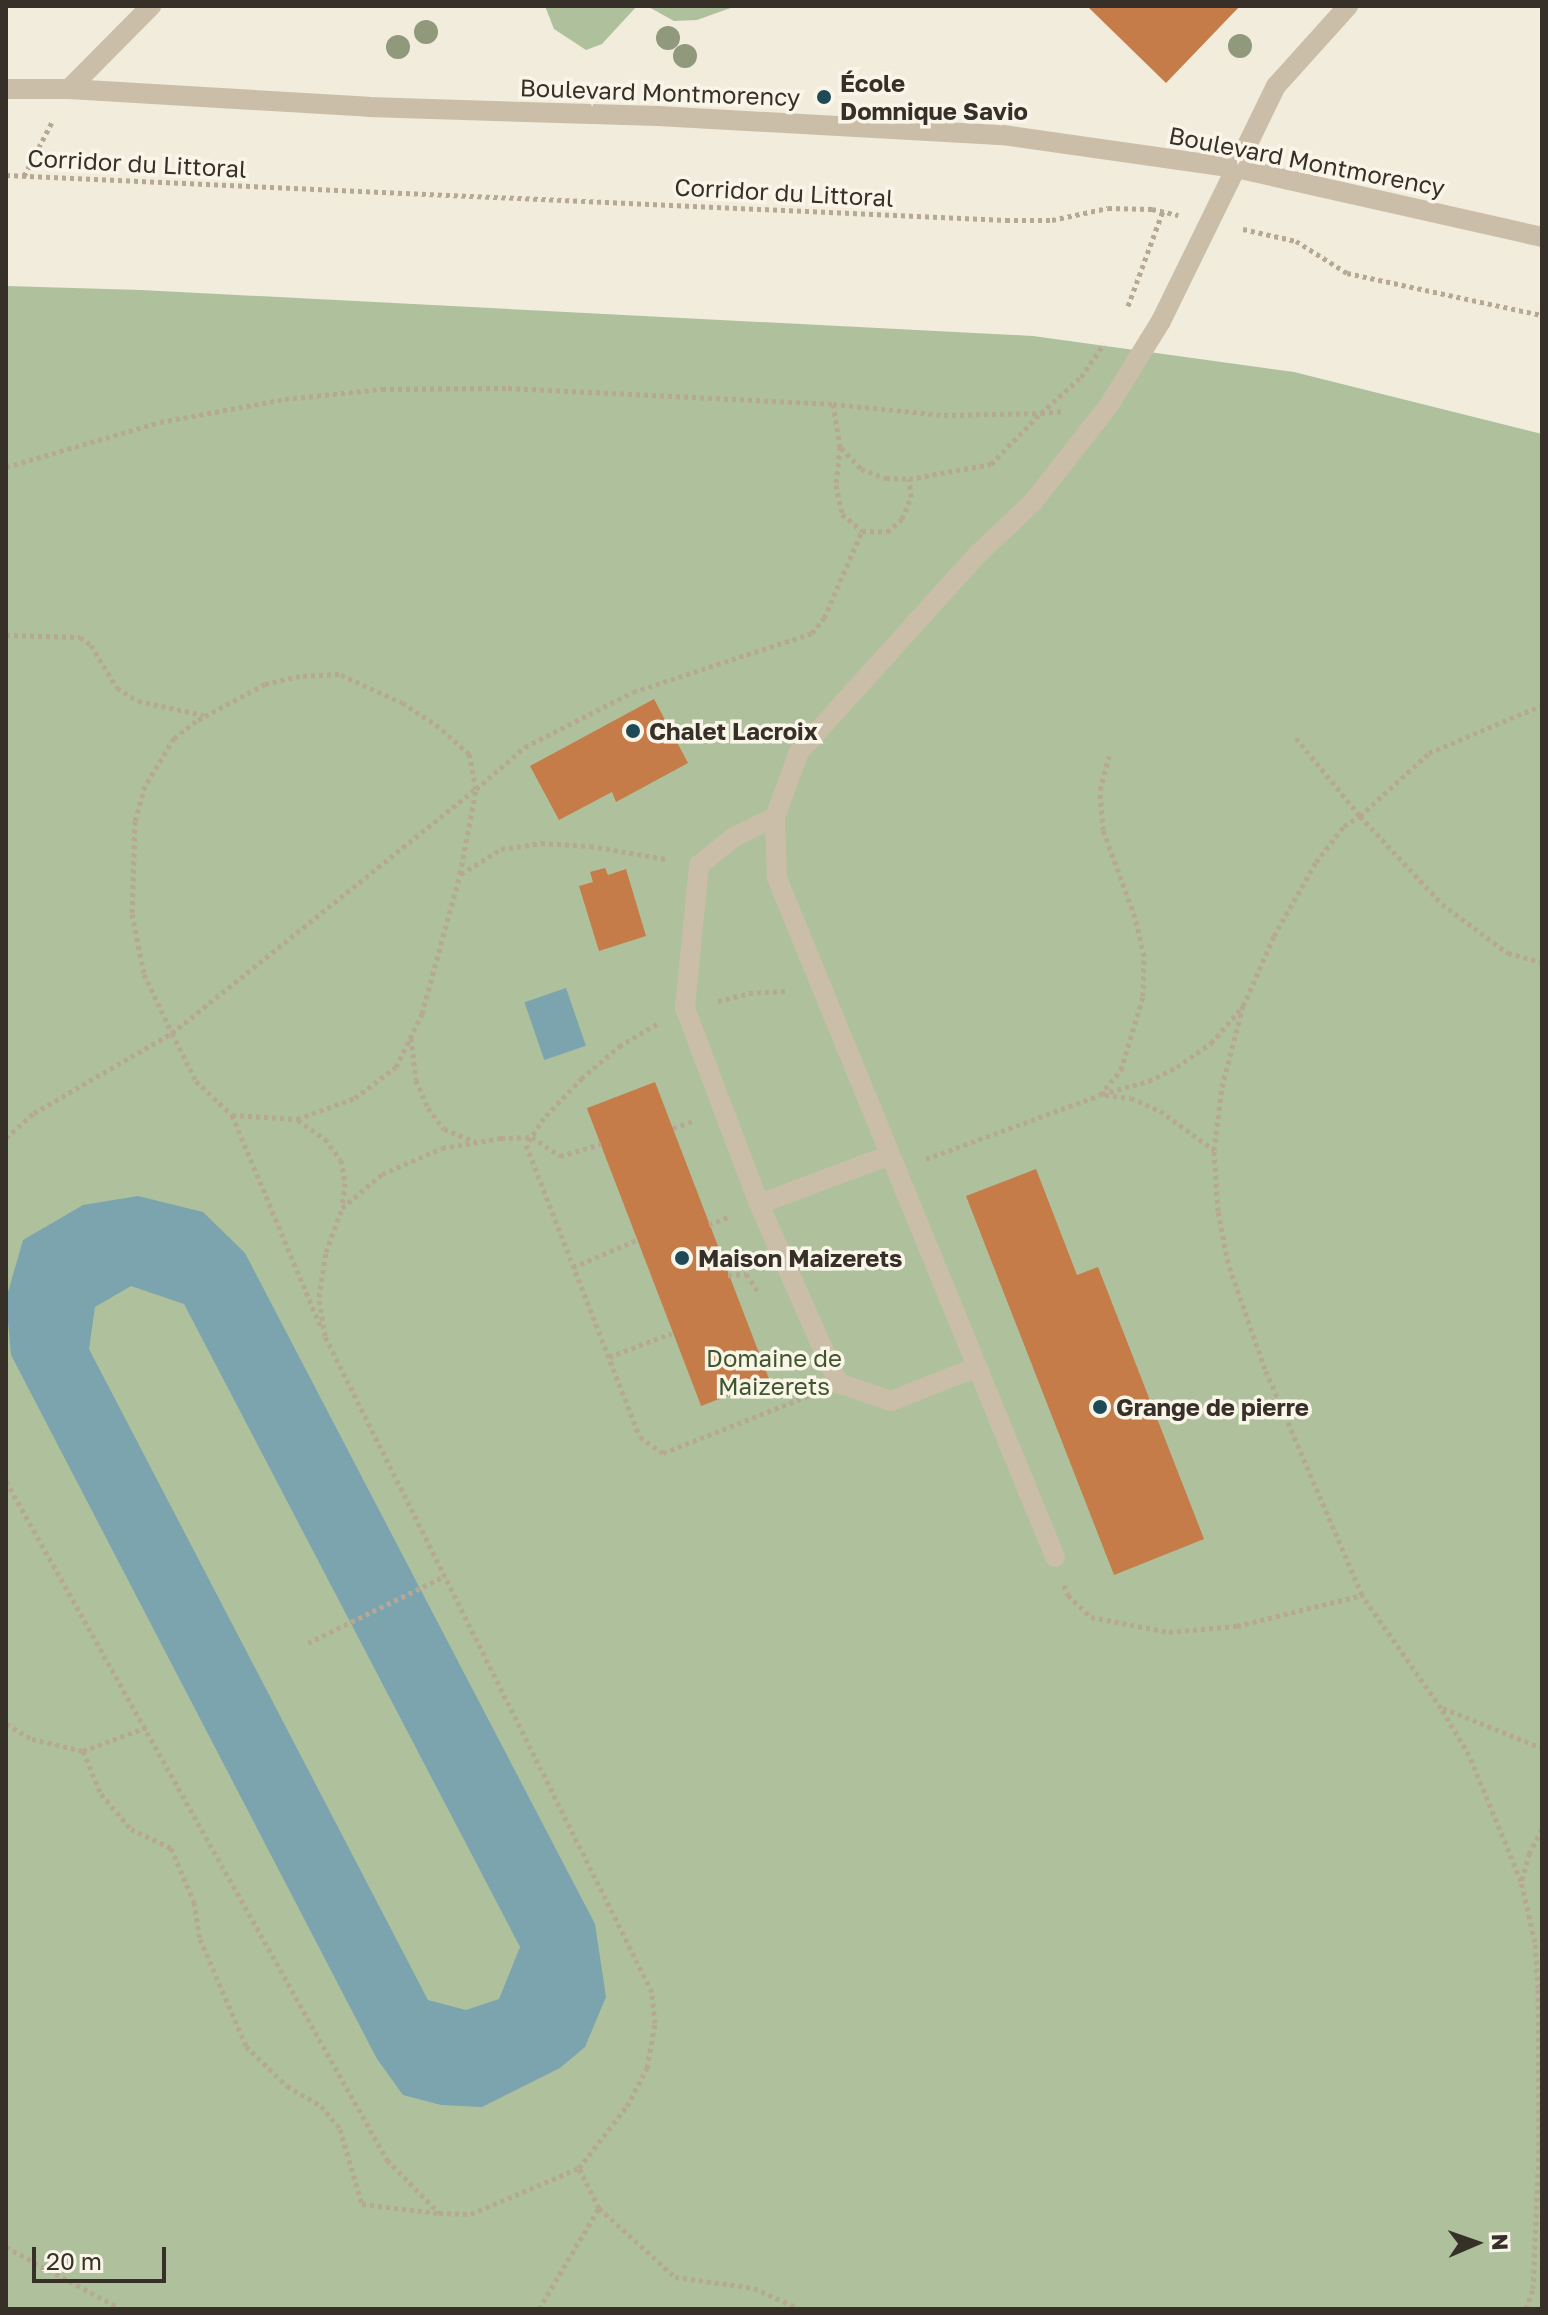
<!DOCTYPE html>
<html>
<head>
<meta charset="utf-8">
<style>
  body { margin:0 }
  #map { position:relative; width:1548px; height:2315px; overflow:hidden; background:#f2ecdc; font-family:"Golos Text",sans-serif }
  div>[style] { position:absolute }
  .green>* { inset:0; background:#aec19c }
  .water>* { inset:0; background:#7ca4af; transform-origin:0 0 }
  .building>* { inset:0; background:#c57c48; transform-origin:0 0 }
  .path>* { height:5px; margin-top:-2.5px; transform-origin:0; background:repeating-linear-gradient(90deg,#b6a892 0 4px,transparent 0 8px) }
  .lane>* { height:20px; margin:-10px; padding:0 10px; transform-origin:10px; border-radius:10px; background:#cabea8 }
  .street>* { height:20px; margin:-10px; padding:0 10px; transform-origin:10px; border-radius:10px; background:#cabea8 }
  .trees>* { width:24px; height:24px; margin:-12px; border-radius:50%; background:#90997b }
  .dots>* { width:22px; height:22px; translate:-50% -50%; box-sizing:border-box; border:4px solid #faf5e9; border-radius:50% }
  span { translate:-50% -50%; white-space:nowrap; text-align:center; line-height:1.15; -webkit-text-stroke:7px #faf5e9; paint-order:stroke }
  .poi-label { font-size:24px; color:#373028; font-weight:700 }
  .left { translate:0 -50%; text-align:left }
  .street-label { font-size:24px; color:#373028 }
  .park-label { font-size:24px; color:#3f552c }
  .frame { position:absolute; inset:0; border:8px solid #373028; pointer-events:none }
  .north { position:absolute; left:1436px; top:2203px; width:80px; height:80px; -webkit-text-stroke:6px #faf5e9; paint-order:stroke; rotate:88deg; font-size:22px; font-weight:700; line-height:32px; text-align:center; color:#373028 }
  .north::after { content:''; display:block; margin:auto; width:28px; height:36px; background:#373028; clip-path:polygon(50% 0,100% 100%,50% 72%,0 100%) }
  .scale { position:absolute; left:32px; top:2247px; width:134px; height:36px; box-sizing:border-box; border:4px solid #373028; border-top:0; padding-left:10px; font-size:24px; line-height:28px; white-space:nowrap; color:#373028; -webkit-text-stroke:6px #faf5e9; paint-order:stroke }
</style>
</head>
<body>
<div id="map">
  <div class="green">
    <i style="clip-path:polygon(545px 6px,637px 6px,602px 44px,586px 50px,554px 29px)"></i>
    <i style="clip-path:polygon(647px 6px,736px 6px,697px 20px,674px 21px)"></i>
    <i style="clip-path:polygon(6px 286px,141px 290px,1033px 336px,1294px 372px,1542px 434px,1542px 2309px,6px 2309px)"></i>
  </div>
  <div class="water">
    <i style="left:566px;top:988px;width:61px;height:44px;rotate:71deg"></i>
    <i style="clip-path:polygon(evenodd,138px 1196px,203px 1212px,245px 1253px,595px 1924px,606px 1997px,585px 2047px,560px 2068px,482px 2107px,441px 2105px,403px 2095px,377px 2059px,11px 1355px,6px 1299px,23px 1240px,83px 1205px,138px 1196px,131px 1286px,184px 1304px,520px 1947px,499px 1999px,466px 2010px,428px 2000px,89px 1349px,95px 1307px,131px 1286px)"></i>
  </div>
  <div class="building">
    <i style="clip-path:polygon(1087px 6px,1240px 6px,1166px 83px)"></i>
    <i style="clip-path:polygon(654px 699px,688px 763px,616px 802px,612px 792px,559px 820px,530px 766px)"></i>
    <i style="clip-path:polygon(605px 868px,608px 875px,626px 869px,646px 936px,599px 951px,579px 886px,593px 882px,590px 872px)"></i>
    <i style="left:655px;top:1082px;width:319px;height:73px;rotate:69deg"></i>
    <i style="clip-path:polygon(1036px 1169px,1077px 1275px,1098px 1267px,1204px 1539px,1114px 1575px,966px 1196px)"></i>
  </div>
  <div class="path">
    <i style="left:6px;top:175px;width:1001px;rotate:2.58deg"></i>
    <i style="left:1006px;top:220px;width:46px"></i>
    <i style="left:1052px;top:220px;width:57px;rotate:-12.1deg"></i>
    <i style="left:1108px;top:208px;width:44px;rotate:1.3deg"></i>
    <i style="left:1152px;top:209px;width:27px;rotate:13deg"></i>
    <i style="left:24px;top:176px;width:61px;rotate:-62.6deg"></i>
    <i style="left:1243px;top:229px;width:54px;rotate:12.8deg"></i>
    <i style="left:1296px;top:241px;width:60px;rotate:32.1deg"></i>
    <i style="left:1347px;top:273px;width:199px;rotate:12.2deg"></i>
    <i style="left:1128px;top:306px;width:101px;rotate:-69.8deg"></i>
    <i style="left:833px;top:404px;width:44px;rotate:80.8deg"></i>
    <i style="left:840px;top:447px;width:38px;rotate:96deg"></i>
    <i style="left:836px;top:485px;width:30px;rotate:78deg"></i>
    <i style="left:842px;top:514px;width:26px;rotate:40deg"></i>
    <i style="left:862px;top:531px;width:25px;rotate:2deg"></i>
    <i style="left:887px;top:532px;width:20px;rotate:-41deg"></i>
    <i style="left:902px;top:519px;width:24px;rotate:-68deg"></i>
    <i style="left:911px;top:497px;width:18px;rotate:-96deg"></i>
    <i style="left:909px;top:479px;width:83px;rotate:-10.4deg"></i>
    <i style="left:991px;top:464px;width:71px;rotate:-45.6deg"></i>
    <i style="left:1041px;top:413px;width:21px;rotate:-5deg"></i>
    <i style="left:841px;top:448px;width:29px;rotate:46deg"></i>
    <i style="left:861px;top:469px;width:27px;rotate:20deg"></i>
    <i style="left:886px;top:478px;width:23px;rotate:2deg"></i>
    <i style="left:6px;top:467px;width:160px;rotate:-16.3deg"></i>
    <i style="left:160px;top:422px;width:127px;rotate:-10.4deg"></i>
    <i style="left:285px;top:399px;width:98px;rotate:-5.9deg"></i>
    <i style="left:382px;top:389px;width:126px;rotate:-0.5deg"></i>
    <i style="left:508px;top:388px;width:325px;rotate:2.8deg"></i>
    <i style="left:833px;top:404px;width:112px;rotate:5.7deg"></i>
    <i style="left:944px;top:415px;width:97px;rotate:-1.2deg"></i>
    <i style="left:1041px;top:413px;width:54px;rotate:-42deg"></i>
    <i style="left:1081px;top:377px;width:40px;rotate:-55.1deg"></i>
    <i style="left:6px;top:635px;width:74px;rotate:1.5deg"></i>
    <i style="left:80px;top:637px;width:14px;rotate:36deg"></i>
    <i style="left:91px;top:645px;width:50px;rotate:58.8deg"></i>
    <i style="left:117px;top:688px;width:25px;rotate:32deg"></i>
    <i style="left:138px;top:701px;width:67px;rotate:12deg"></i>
    <i style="left:1296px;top:738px;width:101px;rotate:50.6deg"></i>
    <i style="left:1360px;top:816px;width:120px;rotate:47deg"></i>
    <i style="left:1442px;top:904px;width:82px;rotate:36.6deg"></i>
    <i style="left:1508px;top:953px;width:35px;rotate:15deg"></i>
    <i style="left:461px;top:874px;width:47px;rotate:-32deg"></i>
    <i style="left:501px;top:849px;width:40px;rotate:-8.5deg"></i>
    <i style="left:541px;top:843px;width:49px;rotate:3.5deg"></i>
    <i style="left:590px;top:846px;width:77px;rotate:9.7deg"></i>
    <i style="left:718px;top:1001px;width:32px;rotate:-14deg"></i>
    <i style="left:749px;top:993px;width:38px;rotate:-3deg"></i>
    <i style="left:657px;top:1024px;width:42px;rotate:149.7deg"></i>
    <i style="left:621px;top:1045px;width:51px;rotate:139.8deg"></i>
    <i style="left:582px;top:1078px;width:55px;rotate:133.5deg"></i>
    <i style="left:544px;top:1118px;width:32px;rotate:124deg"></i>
    <i style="left:526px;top:1145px;width:313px;rotate:68.7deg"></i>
    <i style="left:640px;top:1437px;width:28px;rotate:35deg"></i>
    <i style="left:663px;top:1453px;width:156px;rotate:-21.5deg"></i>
    <i style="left:411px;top:1038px;width:42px;rotate:83.2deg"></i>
    <i style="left:416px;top:1080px;width:30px;rotate:67deg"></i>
    <i style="left:428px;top:1108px;width:26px;rotate:53deg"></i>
    <i style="left:444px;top:1129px;width:35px;rotate:22deg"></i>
    <i style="left:1102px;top:1094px;width:49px;rotate:-15.5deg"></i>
    <i style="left:1149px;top:1081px;width:31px;rotate:-27deg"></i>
    <i style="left:1177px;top:1067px;width:42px;rotate:-35.2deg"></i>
    <i style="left:1211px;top:1043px;width:44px;rotate:-48.7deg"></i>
    <i style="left:1105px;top:1095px;width:26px;rotate:7deg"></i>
    <i style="left:1131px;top:1098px;width:32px;rotate:24deg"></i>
    <i style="left:1160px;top:1111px;width:67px;rotate:35.8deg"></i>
    <i style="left:232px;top:1115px;width:231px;rotate:67.3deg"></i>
    <i style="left:298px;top:1120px;width:33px;rotate:35deg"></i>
    <i style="left:325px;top:1139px;width:26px;rotate:53deg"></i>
    <i style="left:341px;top:1160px;width:23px;rotate:80deg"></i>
    <i style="left:345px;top:1183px;width:23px;rotate:97deg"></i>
    <i style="left:673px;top:1128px;width:21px;rotate:-19deg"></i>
    <i style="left:6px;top:1138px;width:38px;rotate:-42deg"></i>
    <i style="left:34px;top:1113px;width:160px;rotate:-30.1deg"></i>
    <i style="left:172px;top:1033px;width:390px;rotate:-38.8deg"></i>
    <i style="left:476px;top:789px;width:36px;rotate:-101deg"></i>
    <i style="left:469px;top:754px;width:40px;rotate:-138deg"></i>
    <i style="left:439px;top:727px;width:43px;rotate:-146.3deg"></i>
    <i style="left:403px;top:703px;width:70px;rotate:-155.6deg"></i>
    <i style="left:339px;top:674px;width:39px;rotate:177deg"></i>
    <i style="left:300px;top:676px;width:36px;rotate:167deg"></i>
    <i style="left:265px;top:684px;width:78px;rotate:151.8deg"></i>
    <i style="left:196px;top:721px;width:28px;rotate:142deg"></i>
    <i style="left:174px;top:738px;width:56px;rotate:121.1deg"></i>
    <i style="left:145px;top:786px;width:36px;rotate:106deg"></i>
    <i style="left:135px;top:821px;width:93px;rotate:91.8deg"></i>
    <i style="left:132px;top:914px;width:61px;rotate:78.7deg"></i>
    <i style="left:144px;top:974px;width:65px;rotate:64.6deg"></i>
    <i style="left:172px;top:1033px;width:54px;rotate:63.4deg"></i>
    <i style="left:196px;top:1081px;width:50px;rotate:43.4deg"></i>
    <i style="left:232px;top:1115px;width:65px;rotate:3.5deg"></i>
    <i style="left:297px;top:1119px;width:62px;rotate:-19.9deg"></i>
    <i style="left:355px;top:1098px;width:51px;rotate:-37.1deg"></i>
    <i style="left:396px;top:1067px;width:59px;rotate:-63.9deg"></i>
    <i style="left:422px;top:1014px;width:145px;rotate:-74.8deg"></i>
    <i style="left:460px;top:874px;width:86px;rotate:-79.3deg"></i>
    <i style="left:476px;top:789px;width:65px;rotate:-40.6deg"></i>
    <i style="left:525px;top:747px;width:121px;rotate:-27deg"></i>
    <i style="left:633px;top:692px;width:188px;rotate:-18.2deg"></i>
    <i style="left:812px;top:633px;width:19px;rotate:-51deg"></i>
    <i style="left:824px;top:618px;width:95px;rotate:-66.4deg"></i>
    <i style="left:926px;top:1159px;width:185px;rotate:-20.2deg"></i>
    <i style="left:1100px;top:1095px;width:33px;rotate:-50deg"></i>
    <i style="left:1121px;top:1070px;width:77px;rotate:-73.4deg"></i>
    <i style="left:1143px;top:996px;width:40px;rotate:-88.6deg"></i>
    <i style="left:1144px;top:956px;width:40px;rotate:-103deg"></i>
    <i style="left:1135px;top:917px;width:93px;rotate:-110.2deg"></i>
    <i style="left:1103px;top:830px;width:40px;rotate:-94.3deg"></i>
    <i style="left:1100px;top:790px;width:35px;rotate:-75deg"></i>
    <i style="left:709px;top:1225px;width:21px;rotate:-23deg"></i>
    <i style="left:573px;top:1267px;width:69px;rotate:-22.9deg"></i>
    <i style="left:728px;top:1275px;width:18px;rotate:-3deg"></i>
    <i style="left:746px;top:1274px;width:24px;rotate:55deg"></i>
    <i style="left:609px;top:1357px;width:67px;rotate:-20.9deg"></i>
    <i style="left:6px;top:1481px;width:779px;rotate:60.7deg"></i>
    <i style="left:387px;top:2160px;width:74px;rotate:45.5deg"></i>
    <i style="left:439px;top:2213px;width:32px;rotate:2deg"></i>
    <i style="left:471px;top:2214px;width:117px;rotate:-23.1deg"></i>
    <i style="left:579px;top:2168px;width:78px;rotate:-52.3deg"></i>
    <i style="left:627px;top:2106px;width:43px;rotate:-62.2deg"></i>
    <i style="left:647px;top:2068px;width:46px;rotate:-79.9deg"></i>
    <i style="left:655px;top:2023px;width:31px;rotate:-96deg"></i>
    <i style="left:652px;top:1992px;width:733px;rotate:-116.5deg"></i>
    <i style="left:325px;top:1336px;width:39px;rotate:-99deg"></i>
    <i style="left:319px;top:1297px;width:46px;rotate:-81.2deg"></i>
    <i style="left:326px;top:1252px;width:47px;rotate:-70deg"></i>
    <i style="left:342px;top:1208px;width:52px;rotate:-40.4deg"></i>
    <i style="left:382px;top:1174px;width:65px;rotate:-23.4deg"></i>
    <i style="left:442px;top:1148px;width:60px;rotate:-9.6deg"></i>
    <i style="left:501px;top:1138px;width:31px;rotate:-2deg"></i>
    <i style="left:532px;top:1137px;width:34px;rotate:34deg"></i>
    <i style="left:560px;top:1156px;width:43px;rotate:-16.3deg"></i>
    <i style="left:1064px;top:1585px;width:11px;rotate:68deg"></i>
    <i style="left:1068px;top:1595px;width:32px;rotate:44deg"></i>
    <i style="left:1091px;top:1617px;width:79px;rotate:10.9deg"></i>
    <i style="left:1169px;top:1632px;width:68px;rotate:-5deg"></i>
    <i style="left:1237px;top:1626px;width:129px;rotate:-13.9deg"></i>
    <i style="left:308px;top:1643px;width:153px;rotate:-26.1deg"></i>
    <i style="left:1443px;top:1708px;width:107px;rotate:22deg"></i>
    <i style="left:6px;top:1724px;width:30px;rotate:30deg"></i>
    <i style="left:32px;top:1739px;width:52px;rotate:13.2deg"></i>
    <i style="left:83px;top:1751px;width:47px;rotate:67.3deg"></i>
    <i style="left:101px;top:1794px;width:46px;rotate:49.4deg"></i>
    <i style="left:131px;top:1829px;width:44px;rotate:25.4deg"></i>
    <i style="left:171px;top:1848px;width:59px;rotate:66.9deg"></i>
    <i style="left:194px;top:1902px;width:37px;rotate:81deg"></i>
    <i style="left:200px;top:1939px;width:116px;rotate:66.7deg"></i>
    <i style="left:246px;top:2046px;width:57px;rotate:44.3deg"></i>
    <i style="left:287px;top:2086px;width:39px;rotate:30deg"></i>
    <i style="left:321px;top:2106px;width:30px;rotate:50deg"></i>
    <i style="left:340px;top:2129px;width:78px;rotate:73.7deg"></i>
    <i style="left:362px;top:2204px;width:77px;rotate:6.8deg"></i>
    <i style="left:83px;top:1751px;width:68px;rotate:-20.6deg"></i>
    <i style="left:1522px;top:1880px;width:27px;rotate:-75deg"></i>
    <i style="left:1529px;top:1854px;width:28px;rotate:-63deg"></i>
    <i style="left:599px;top:2208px;width:103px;rotate:42.2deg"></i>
    <i style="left:675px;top:2277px;width:80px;rotate:7.9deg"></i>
    <i style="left:754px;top:2288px;width:51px;rotate:24.5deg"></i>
    <i style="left:6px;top:2247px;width:131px;rotate:28.3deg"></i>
    <i style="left:539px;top:2309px;width:117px;rotate:-59.3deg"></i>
    <i style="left:599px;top:2208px;width:45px;rotate:-116.6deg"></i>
    <i style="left:1526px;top:2309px;width:21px;rotate:-71deg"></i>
    <i style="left:1533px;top:2289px;width:136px;rotate:-87.5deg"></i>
    <i style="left:1539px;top:2153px;width:165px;rotate:-90.3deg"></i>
    <i style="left:1538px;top:1988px;width:46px;rotate:-93.7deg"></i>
    <i style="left:1535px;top:1942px;width:63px;rotate:-102.9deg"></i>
    <i style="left:1521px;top:1881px;width:136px;rotate:-112.4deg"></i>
    <i style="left:1469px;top:1755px;width:55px;rotate:-120.8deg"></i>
    <i style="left:1441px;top:1708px;width:138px;rotate:-125deg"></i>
    <i style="left:1362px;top:1595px;width:246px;rotate:-113.2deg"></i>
    <i style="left:1265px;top:1369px;width:112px;rotate:-109.2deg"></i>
    <i style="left:1228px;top:1263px;width:53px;rotate:-100.9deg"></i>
    <i style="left:1218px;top:1211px;width:61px;rotate:-93.8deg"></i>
    <i style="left:1214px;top:1150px;width:64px;rotate:-82.8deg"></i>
    <i style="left:1222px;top:1087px;width:84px;rotate:-75.5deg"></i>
    <i style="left:1243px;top:1006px;width:77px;rotate:-66.1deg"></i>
    <i style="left:1274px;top:936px;width:85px;rotate:-60.4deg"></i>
    <i style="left:1316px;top:862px;width:46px;rotate:-52.1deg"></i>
    <i style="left:1344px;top:826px;width:19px;rotate:-32deg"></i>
    <i style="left:1360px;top:816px;width:93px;rotate:-42.4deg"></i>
    <i style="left:1429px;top:753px;width:123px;rotate:-23deg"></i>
  </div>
  <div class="lane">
    <i style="left:775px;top:817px;width:46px;rotate:154deg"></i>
    <i style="left:734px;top:837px;width:45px;rotate:141.3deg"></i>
    <i style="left:699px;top:865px;width:144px;rotate:95.6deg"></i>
    <i style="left:685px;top:1008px;width:210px;rotate:69.3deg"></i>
    <i style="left:759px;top:1204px;width:196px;rotate:66.2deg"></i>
    <i style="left:838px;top:1383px;width:56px;rotate:18.8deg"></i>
    <i style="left:891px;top:1401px;width:92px;rotate:-21.6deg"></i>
    <i style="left:759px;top:1204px;width:140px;rotate:-20.5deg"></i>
    <i style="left:1055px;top:1557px;width:734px;rotate:-112.27deg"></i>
    <i style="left:777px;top:878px;width:61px;rotate:-91.9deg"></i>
    <i style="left:775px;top:817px;width:69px;rotate:-69.7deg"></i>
    <i style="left:799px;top:752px;width:267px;rotate:-47.9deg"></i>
    <i style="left:978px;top:554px;width:76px;rotate:-43.4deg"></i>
    <i style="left:1033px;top:502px;width:123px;rotate:-51.9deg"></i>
    <i style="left:1109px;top:405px;width:99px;rotate:-58.2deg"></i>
    <i style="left:1161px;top:321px;width:170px;rotate:-63.9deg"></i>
  </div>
  <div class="street">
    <i style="left:6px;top:89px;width:63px"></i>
    <i style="left:69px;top:89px;width:300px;rotate:3.4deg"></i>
    <i style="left:368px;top:107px;width:290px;rotate:1.8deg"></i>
    <i style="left:658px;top:116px;width:346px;rotate:3.2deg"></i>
    <i style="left:1003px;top:135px;width:235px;rotate:8.1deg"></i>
    <i style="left:1236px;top:168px;width:314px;rotate:12.7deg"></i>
    <i style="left:69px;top:89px;width:117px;rotate:-45.3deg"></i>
    <i style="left:1236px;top:168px;width:91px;rotate:-64deg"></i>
    <i style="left:1276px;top:86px;width:108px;rotate:-48deg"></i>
  </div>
  <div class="trees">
    <i style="left:426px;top:32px"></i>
    <i style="left:668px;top:38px"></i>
    <i style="left:1240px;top:46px"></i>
    <i style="left:398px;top:47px"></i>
    <i style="left:685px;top:56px"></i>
  </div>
  <div class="dots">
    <i style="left:824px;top:97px;background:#1e4a58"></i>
    <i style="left:633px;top:731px;background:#1e4a58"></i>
    <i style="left:682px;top:1258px;background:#1e4a58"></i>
    <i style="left:1100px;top:1407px;background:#1e4a58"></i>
  </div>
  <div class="poi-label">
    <span class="left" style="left:840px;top:97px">École<br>Domnique Savio</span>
    <span class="left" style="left:649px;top:731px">Chalet Lacroix</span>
    <span class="left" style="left:698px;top:1258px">Maison Maizerets</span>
    <span class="left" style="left:1116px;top:1407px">Grange de pierre</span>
  </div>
  <div class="street-label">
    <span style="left:660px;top:92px;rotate:2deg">Boulevard Montmorency</span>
    <span style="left:1307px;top:161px;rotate:11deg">Boulevard Montmorency</span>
    <span style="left:137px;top:163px;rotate:3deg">Corridor du Littoral</span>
    <span style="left:784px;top:192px;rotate:3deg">Corridor du Littoral</span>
  </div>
  <div class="park-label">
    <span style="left:774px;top:1372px">Domaine de<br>Maizerets</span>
  </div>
  <div class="frame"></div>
  <div class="north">N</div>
  <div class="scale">20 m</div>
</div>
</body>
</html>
